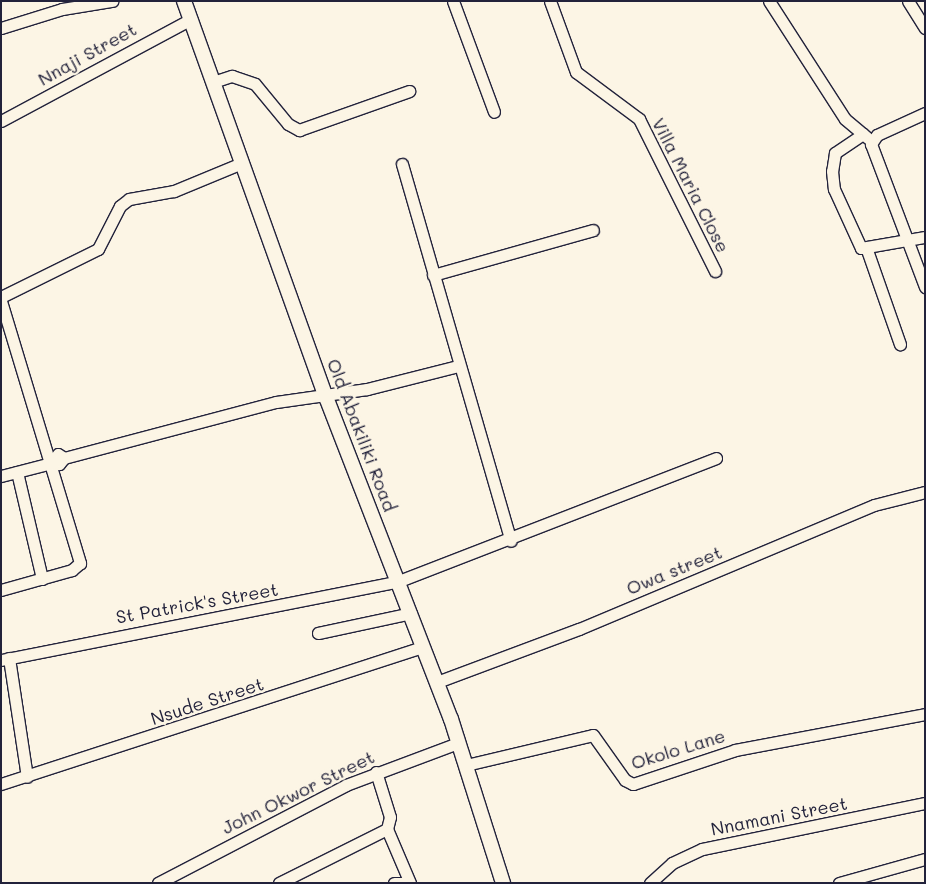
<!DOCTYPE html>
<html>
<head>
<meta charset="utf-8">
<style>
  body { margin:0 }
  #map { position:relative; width:926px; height:884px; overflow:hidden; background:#fcf5e5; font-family:Mali,sans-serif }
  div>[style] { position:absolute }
  .roads { filter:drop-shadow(1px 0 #22223b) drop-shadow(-1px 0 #22223b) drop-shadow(0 1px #22223b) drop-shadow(0 -1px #22223b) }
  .minor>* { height:11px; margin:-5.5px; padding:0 5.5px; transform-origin:5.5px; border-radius:5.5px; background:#fcf5e5 }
  .major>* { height:14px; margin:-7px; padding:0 7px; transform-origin:7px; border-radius:7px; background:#fcf5e5 }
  span { translate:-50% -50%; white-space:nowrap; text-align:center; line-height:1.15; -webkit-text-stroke:5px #fcf5e5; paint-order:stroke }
  .street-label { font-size:18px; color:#22223b }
  .frame { position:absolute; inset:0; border:2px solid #22223b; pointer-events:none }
</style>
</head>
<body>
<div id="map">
  <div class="roads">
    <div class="minor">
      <i style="left:453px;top:1px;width:118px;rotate:69.7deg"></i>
      <i style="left:550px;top:1px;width:76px;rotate:69.9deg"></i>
      <i style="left:576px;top:72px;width:79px;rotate:36.7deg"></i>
      <i style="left:639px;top:119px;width:170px;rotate:63.4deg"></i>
      <i style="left:769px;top:1px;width:140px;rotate:57.2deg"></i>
      <i style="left:845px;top:119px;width:30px;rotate:40deg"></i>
      <i style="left:908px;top:1px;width:32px;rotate:58deg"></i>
      <i style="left:1px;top:28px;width:64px;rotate:-17.3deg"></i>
      <i style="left:62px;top:9px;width:51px;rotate:-9.1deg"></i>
      <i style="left:213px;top:82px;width:20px;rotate:-18deg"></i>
      <i style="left:232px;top:76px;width:24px;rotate:19deg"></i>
      <i style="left:255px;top:84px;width:52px;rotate:50.5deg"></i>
      <i style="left:288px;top:124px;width:13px;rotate:29deg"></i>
      <i style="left:299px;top:130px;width:117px;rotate:-19.5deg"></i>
      <i style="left:925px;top:113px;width:53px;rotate:155.4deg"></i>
      <i style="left:877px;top:135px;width:11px;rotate:124deg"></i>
      <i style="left:871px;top:144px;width:153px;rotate:69.3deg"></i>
      <i style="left:1px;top:121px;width:216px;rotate:-28.2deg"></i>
      <i style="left:863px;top:134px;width:34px;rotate:146deg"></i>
      <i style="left:835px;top:153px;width:18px;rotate:99deg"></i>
      <i style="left:832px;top:171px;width:18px;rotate:84deg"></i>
      <i style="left:834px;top:189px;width:65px;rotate:65.4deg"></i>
      <i style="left:861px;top:248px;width:65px;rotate:-9.8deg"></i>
      <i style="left:402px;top:164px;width:392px;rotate:73.9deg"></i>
      <i style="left:867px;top:250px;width:100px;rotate:70.7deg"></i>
      <i style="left:433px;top:275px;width:166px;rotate:-15.7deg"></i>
      <i style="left:1px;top:297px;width:108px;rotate:-26.3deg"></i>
      <i style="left:98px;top:249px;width:48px;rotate:-62.9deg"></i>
      <i style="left:120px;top:206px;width:11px;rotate:-38deg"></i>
      <i style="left:129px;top:199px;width:46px;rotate:-10.1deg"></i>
      <i style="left:174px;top:191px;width:74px;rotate:-22.4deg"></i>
      <i style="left:1px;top:301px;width:274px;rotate:73.2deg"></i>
      <i style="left:80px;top:563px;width:11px;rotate:139deg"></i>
      <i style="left:72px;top:570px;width:74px;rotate:164.3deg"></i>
      <i style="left:64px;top:458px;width:8px;rotate:130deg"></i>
      <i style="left:59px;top:464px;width:6px;rotate:-141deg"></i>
      <i style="left:54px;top:460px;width:7px;rotate:-56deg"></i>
      <i style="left:58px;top:454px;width:7px;rotate:34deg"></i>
      <i style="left:64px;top:458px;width:219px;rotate:-14.8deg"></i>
      <i style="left:276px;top:402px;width:92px;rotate:-8.1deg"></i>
      <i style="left:367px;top:389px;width:94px;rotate:-14.2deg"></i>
      <i style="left:17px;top:472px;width:110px;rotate:76.8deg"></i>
      <i style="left:1px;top:476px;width:56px;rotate:-14.5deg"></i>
      <i style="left:318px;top:633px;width:95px;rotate:-12.1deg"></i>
      <i style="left:9px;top:658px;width:120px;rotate:81.4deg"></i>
      <i style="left:1px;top:660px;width:406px;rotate:-11.2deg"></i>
      <i style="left:399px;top:581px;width:340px;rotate:-21.2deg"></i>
      <i style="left:437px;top:682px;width:152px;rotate:-20.5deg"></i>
      <i style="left:579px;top:629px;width:320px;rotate:-22.8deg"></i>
      <i style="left:874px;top:505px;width:53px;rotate:-14.3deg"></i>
      <i style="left:466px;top:765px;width:130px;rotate:-13.3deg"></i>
      <i style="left:593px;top:735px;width:55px;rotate:54.6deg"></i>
      <i style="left:625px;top:780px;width:9px;rotate:27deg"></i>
      <i style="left:633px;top:784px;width:108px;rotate:-18.4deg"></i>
      <i style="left:735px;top:750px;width:193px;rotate:-10.7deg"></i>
      <i style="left:376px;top:772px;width:47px;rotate:72.7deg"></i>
      <i style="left:390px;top:817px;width:12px;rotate:104deg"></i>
      <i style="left:387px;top:829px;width:59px;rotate:66.9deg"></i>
      <i style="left:1px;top:784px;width:444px;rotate:-18deg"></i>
      <i style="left:158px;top:883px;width:212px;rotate:-27.5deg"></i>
      <i style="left:346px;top:785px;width:120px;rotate:-20.6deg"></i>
      <i style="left:279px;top:883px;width:121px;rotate:-26.6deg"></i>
      <i style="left:394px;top:883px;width:11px"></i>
      <i style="left:650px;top:883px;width:30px;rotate:-42deg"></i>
      <i style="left:672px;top:863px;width:33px;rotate:-25deg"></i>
      <i style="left:702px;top:849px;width:228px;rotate:-11.7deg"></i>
      <i style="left:839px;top:883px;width:89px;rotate:-15.6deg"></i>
    </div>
    <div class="major">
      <i style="left:184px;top:1px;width:421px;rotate:70.3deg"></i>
      <i style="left:326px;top:397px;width:345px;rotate:68.8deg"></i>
      <i style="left:451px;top:719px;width:172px;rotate:72.4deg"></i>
    </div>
  </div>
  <div class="street-label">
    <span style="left:87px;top:54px;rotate:-29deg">Nnaji Street</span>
    <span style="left:691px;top:185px;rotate:63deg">Villa Maria Close</span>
    <span style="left:362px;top:435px;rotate:69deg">Old Abakiliki Road</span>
    <span style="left:674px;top:570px;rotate:-22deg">Owa street</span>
    <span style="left:197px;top:603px;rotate:-10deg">St Patrick's Street</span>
    <span style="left:207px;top:701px;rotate:-18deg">Nsude Street</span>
    <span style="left:678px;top:749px;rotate:-17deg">Okolo Lane</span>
    <span style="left:298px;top:792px;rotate:-26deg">John Okwor Street</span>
    <span style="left:779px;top:816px;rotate:-11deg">Nnamani Street</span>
  </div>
  <div class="frame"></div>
</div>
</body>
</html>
